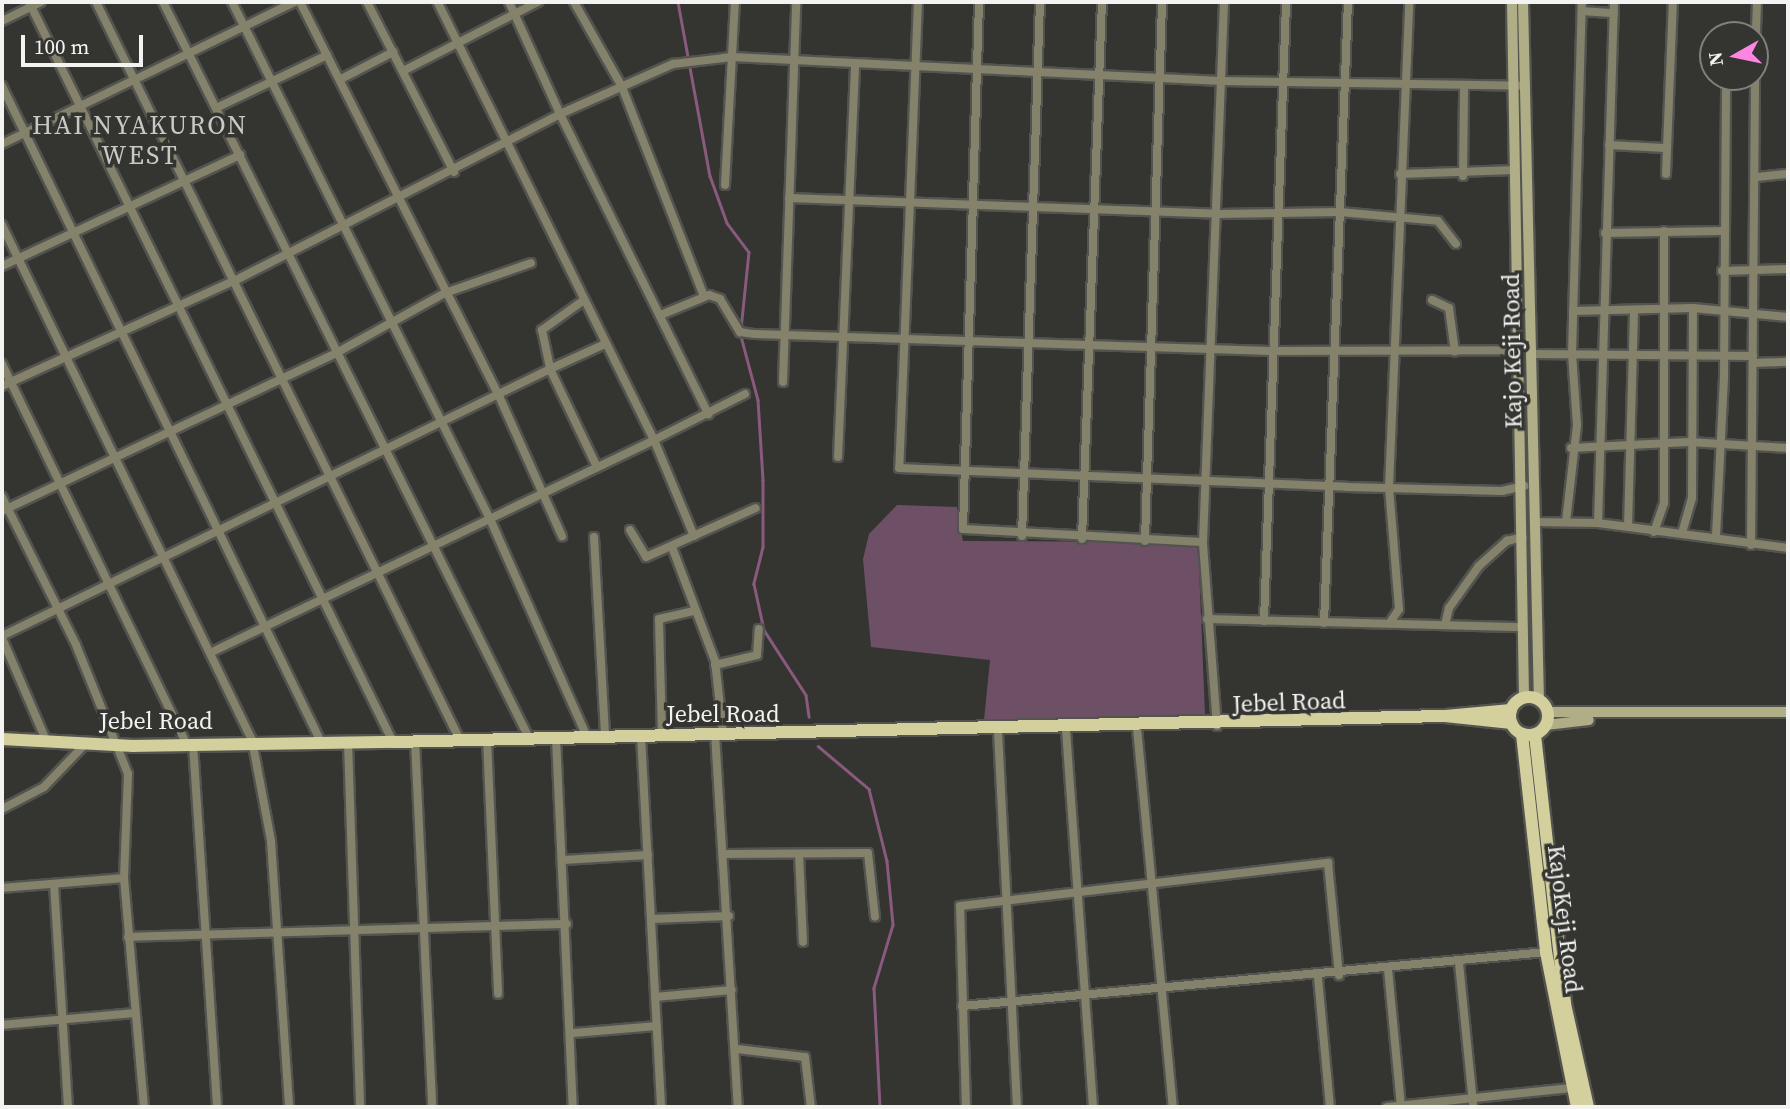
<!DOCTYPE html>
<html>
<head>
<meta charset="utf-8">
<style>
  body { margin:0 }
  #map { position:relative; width:1790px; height:1109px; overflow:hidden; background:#343431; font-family:"Source Serif 4",serif }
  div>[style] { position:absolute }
  .green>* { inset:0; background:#6d5065 }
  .stream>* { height:2.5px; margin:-1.25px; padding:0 1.25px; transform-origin:1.25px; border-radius:1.25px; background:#895a7d }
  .roads { filter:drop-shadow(2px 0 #535350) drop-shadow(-2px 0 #535350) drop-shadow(0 2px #535350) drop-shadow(0 -2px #535350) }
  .minor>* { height:8px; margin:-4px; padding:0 4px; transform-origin:4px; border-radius:4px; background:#84826a }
  .secondary>* { height:10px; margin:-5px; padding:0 5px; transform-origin:5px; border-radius:5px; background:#b0ae87 }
  .primary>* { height:12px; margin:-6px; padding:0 6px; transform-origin:6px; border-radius:6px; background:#d3d09d }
  .primary>.ring { margin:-6px; padding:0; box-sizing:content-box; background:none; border:12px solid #d3d09d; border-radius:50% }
  span { translate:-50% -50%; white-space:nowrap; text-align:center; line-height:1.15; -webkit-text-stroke:7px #343431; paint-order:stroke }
  .street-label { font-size:24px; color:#f3f3f1 }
  .neighbourhood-label { font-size:26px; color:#c9c9c5; letter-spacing:2px }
  .frame { position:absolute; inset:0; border:4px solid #f3f3f1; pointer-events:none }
  .north { position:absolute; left:1699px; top:21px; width:70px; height:70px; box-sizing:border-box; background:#343431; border:2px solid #80807e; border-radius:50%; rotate:261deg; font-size:19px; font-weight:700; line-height:28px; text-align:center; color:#f3f3f1 }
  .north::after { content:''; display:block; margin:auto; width:24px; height:32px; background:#fd86e3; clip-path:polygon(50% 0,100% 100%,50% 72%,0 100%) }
  .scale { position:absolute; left:21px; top:35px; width:122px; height:32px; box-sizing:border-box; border:4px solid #f3f3f1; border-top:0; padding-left:9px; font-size:21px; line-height:24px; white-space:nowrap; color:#f3f3f1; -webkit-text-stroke:5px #343431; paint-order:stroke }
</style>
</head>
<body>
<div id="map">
  <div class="green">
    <i style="clip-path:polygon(897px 505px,957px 507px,963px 541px,1198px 542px,1205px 714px,984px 720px,990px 660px,871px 647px,863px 559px,869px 534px)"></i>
  </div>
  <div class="stream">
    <i style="left:678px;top:2px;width:177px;rotate:79.6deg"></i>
    <i style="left:710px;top:176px;width:50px;rotate:70.1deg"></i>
    <i style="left:727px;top:223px;width:36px;rotate:53deg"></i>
    <i style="left:749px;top:252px;width:77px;rotate:95.9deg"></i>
    <i style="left:741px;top:336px;width:66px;rotate:75.1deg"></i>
    <i style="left:758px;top:400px;width:80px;rotate:86.4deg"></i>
    <i style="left:763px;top:480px;width:67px;rotate:90deg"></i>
    <i style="left:763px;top:547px;width:38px;rotate:104deg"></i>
    <i style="left:754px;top:584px;width:47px;rotate:77.7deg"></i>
    <i style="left:764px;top:630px;width:77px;rotate:57.1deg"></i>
    <i style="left:806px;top:695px;width:22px;rotate:82deg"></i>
    <i style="left:818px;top:746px;width:67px;rotate:40.1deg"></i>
    <i style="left:869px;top:789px;width:74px;rotate:76deg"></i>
    <i style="left:887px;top:861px;width:64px;rotate:84.6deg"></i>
    <i style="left:893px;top:925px;width:66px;rotate:106.8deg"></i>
    <i style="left:874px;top:988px;width:119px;rotate:87.1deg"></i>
  </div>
  <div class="roads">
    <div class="minor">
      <i style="left:29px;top:2px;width:825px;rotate:63.81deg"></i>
      <i style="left:96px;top:2px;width:823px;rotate:63.75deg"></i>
      <i style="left:163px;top:2px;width:822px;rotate:63.56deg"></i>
      <i style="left:232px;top:2px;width:578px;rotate:63.48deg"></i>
      <i style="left:490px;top:519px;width:239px;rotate:66deg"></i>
      <i style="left:300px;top:2px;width:441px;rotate:63.2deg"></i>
      <i style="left:499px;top:396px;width:154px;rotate:65.8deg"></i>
      <i style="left:367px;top:2px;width:191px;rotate:62.9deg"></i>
      <i style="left:509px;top:2px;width:123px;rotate:65.5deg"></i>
      <i style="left:560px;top:114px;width:124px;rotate:-23.9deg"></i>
      <i style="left:673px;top:64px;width:59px;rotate:-6.8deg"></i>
      <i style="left:732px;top:57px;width:490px;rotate:2.8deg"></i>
      <i style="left:1221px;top:81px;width:305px;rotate:0.9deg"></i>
      <i style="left:574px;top:2px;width:98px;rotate:60.5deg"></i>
      <i style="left:622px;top:87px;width:225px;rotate:68.6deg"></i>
      <i style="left:918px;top:2px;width:466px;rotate:92.3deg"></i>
      <i style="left:899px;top:468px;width:448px;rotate:2.4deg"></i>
      <i style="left:1347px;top:487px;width:155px;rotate:1.5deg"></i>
      <i style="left:1502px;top:491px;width:23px;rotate:-13deg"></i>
      <i style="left:979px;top:2px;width:527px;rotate:91.74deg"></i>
      <i style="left:963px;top:529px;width:240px;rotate:3.1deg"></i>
      <i style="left:1582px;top:11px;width:32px;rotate:4deg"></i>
      <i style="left:2px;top:21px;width:43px;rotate:-26deg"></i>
      <i style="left:1755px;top:59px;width:57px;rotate:-88deg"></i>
      <i style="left:403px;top:71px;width:152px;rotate:-27.1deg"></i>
      <i style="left:341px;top:79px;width:59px;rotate:-27.4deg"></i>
      <i style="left:2px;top:86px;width:729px;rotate:64.07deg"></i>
      <i style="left:216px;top:108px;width:123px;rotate:-25.5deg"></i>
      <i style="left:2px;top:144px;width:326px;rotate:-25.9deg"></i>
      <i style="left:1609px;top:145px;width:56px;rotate:3.1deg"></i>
      <i style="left:1400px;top:174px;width:115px;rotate:-2deg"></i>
      <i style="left:1666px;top:174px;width:172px;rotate:-87.7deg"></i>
      <i style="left:1463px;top:176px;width:87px;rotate:-89.3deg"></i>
      <i style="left:1757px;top:177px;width:31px;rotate:-6deg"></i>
      <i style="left:725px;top:185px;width:183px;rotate:-86.9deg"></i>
      <i style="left:789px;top:198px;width:430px;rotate:2.1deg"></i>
      <i style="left:1219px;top:214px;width:121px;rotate:-0.9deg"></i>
      <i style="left:1340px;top:212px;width:98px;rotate:5.2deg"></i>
      <i style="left:1438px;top:221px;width:29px;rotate:52deg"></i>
      <i style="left:2px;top:225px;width:572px;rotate:64.11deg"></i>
      <i style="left:252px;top:740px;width:103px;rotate:79.3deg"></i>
      <i style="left:271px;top:841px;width:267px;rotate:86.1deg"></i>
      <i style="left:1605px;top:233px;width:117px;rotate:-1deg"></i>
      <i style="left:2px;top:266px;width:263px;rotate:-25deg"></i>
      <i style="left:1722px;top:271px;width:66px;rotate:-1.7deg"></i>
      <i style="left:584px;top:300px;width:52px;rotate:144.5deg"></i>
      <i style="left:542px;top:330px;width:40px;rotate:78deg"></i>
      <i style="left:550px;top:369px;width:60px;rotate:-24.4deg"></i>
      <i style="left:1432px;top:300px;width:19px;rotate:25deg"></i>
      <i style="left:1449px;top:308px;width:44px;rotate:82.2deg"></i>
      <i style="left:1573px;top:311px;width:120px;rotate:-1.4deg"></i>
      <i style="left:1693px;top:308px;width:95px;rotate:5.4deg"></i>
      <i style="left:663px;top:314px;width:50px;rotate:-22.4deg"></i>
      <i style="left:709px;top:295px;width:12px;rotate:20deg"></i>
      <i style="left:720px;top:299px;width:39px;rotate:59deg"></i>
      <i style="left:740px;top:332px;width:15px;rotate:8deg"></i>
      <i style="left:755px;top:334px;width:516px;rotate:1.89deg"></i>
      <i style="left:1271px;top:351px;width:249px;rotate:-0.2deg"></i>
      <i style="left:1533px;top:354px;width:220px;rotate:0.5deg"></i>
      <i style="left:1753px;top:363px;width:35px;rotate:-2deg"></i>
      <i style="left:2px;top:364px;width:421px;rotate:64.1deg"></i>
      <i style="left:783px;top:382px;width:380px;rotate:-88deg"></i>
      <i style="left:2px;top:386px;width:255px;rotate:-24.4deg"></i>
      <i style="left:234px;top:281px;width:366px;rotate:-27.1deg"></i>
      <i style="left:560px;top:114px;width:335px;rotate:63.7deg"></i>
      <i style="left:1571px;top:448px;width:118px;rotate:-2.9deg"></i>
      <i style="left:1689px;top:442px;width:99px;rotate:3.5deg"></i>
      <i style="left:838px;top:457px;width:392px;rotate:-87.5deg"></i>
      <i style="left:2px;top:497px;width:165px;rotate:63.4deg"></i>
      <i style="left:76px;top:645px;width:139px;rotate:68deg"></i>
      <i style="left:128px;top:774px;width:104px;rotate:92.2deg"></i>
      <i style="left:124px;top:878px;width:230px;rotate:85deg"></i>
      <i style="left:2px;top:511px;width:372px;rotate:-25.3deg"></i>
      <i style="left:338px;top:352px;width:122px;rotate:-28.9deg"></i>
      <i style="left:445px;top:293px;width:91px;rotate:-19.2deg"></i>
      <i style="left:1535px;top:522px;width:63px;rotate:0.9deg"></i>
      <i style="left:1598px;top:523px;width:192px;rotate:7.5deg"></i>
      <i style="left:1566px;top:522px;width:98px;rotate:-83.5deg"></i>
      <i style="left:1577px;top:425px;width:71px;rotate:-94deg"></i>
      <i style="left:1572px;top:354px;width:352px;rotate:-88.4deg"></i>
      <i style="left:1598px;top:523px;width:521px;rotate:-88.24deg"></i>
      <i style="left:1628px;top:527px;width:217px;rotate:-88.4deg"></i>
      <i style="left:630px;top:530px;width:31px;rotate:59deg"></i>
      <i style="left:646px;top:557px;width:120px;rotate:-24deg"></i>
      <i style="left:1654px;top:532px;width:31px;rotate:-71deg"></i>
      <i style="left:1664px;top:503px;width:272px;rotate:-90deg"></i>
      <i style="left:1682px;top:533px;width:36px;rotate:-74deg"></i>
      <i style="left:1692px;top:498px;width:190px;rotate:-89.7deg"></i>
      <i style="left:694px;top:536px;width:104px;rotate:-112.6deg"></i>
      <i style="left:654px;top:440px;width:102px;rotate:-26.8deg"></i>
      <i style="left:1022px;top:536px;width:534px;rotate:-88.07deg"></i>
      <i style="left:1716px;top:536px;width:159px;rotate:-87.1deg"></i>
      <i style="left:1724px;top:377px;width:300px;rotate:-89.6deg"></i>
      <i style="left:594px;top:537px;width:199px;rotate:86.8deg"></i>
      <i style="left:1082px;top:539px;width:537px;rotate:-87.87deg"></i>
      <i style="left:1145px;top:541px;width:539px;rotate:-88.19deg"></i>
      <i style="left:1751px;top:545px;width:486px;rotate:-89.5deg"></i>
      <i style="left:672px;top:547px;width:122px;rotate:69.3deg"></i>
      <i style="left:715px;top:661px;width:73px;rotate:83.7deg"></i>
      <i style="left:1207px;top:619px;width:316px;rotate:1.5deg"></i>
      <i style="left:1264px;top:621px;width:619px;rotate:-87.96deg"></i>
      <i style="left:1391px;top:621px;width:14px;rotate:-56deg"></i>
      <i style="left:1399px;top:609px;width:122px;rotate:-94.7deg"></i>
      <i style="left:1389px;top:487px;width:485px;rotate:-87.6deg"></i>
      <i style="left:1324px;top:623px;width:621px;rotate:-87.79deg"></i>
      <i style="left:1445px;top:625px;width:17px;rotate:-77deg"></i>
      <i style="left:1449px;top:608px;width:52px;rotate:-54.5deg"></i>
      <i style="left:1479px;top:566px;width:38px;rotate:-42deg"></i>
      <i style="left:1507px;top:541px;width:16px;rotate:-14deg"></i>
      <i style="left:2px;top:636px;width:610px;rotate:-25.98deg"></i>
      <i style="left:550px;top:369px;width:109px;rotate:64.4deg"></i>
      <i style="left:2px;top:638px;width:111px;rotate:66.7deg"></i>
      <i style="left:214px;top:651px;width:488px;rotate:-25.6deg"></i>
      <i style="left:654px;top:440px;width:488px;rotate:-116.3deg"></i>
      <i style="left:715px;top:665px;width:43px;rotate:-13.4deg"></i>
      <i style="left:757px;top:655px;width:26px;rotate:-86deg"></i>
      <i style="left:1217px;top:726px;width:185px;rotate:-94.4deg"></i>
      <i style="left:1203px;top:542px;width:540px;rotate:-87.77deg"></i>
      <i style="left:1137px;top:728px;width:381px;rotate:84.6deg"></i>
      <i style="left:1066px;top:730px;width:378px;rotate:85.9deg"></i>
      <i style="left:998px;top:732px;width:375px;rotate:87.1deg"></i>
      <i style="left:715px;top:734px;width:374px;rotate:86.5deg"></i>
      <i style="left:662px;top:735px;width:116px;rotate:-91.5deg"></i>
      <i style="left:659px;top:619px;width:35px;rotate:-13deg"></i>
      <i style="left:641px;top:736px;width:372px;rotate:86.9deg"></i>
      <i style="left:556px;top:738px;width:369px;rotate:87.4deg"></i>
      <i style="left:487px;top:739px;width:255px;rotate:87.5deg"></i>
      <i style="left:415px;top:741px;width:366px;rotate:87.3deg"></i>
      <i style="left:348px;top:742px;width:365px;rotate:88.1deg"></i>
      <i style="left:193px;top:744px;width:364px;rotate:86.2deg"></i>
      <i style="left:2px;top:809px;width:47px;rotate:-27.6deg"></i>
      <i style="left:44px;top:787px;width:61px;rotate:-46.3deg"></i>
      <i style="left:726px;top:854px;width:142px;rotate:-0.4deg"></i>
      <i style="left:868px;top:853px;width:64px;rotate:83.8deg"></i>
      <i style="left:799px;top:854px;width:88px;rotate:87.4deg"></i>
      <i style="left:563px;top:860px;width:85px;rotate:-3.4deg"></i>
      <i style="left:54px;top:884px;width:223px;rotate:86.4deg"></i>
      <i style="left:2px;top:888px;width:122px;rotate:-4.7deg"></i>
      <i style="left:651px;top:919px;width:78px;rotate:-2.2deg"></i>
      <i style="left:128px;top:937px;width:439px;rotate:-1.7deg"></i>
      <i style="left:1459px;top:963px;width:142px;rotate:84.3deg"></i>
      <i style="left:1388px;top:969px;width:139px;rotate:84.6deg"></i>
      <i style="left:1318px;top:978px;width:130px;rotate:84.7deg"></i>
      <i style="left:655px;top:997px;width:77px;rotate:-5.2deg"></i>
      <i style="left:962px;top:1006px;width:586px;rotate:-5.28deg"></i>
      <i style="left:2px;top:1025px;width:132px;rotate:-5.2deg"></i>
      <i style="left:574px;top:1033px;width:83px;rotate:-4.8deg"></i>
      <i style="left:737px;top:1049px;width:68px;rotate:6.7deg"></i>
      <i style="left:805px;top:1057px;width:50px;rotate:83.2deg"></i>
      <i style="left:966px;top:1107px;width:201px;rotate:-91.7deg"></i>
      <i style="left:960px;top:906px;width:371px;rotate:-6.7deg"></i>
      <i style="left:1328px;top:863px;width:113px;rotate:84.4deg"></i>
      <i style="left:1387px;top:1107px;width:185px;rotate:-5.9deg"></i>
    </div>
    <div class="secondary">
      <i style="left:1512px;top:2px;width:696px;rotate:89.01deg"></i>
      <i style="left:1523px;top:2px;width:698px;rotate:88.69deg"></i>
      <i style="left:1548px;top:712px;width:240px"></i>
      <i style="left:1546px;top:725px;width:43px;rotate:-6.6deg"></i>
    </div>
    <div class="primary">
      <i class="ring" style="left:1510px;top:697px;width:26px;height:26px"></i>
      <i style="left:1511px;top:710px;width:66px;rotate:174.8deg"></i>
      <i style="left:1445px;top:716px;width:67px;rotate:6deg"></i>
      <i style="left:1522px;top:734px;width:219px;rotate:83.7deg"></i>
      <i style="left:1546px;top:952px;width:158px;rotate:78.7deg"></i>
      <i style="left:1535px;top:735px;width:271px;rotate:83.6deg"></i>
      <i style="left:1565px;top:1004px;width:106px;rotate:77.4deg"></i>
      <i style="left:2px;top:739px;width:132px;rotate:3deg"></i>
      <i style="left:134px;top:746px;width:259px;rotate:-0.9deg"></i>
      <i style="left:393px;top:742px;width:1052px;rotate:-1.42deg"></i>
    </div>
  </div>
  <div class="street-label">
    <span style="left:1512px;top:351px;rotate:-91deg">Kajo Keji Road</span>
    <span style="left:1289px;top:702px;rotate:-2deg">Jebel Road</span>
    <span style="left:723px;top:714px">Jebel Road</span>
    <span style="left:156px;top:721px">Jebel Road</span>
    <span style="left:1565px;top:919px;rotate:83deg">KajoKeji Road</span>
  </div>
  <div class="neighbourhood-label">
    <span style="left:140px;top:141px">HAI NYAKURON<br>WEST</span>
  </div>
  <div class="frame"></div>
  <div class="north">N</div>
  <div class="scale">100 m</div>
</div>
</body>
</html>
